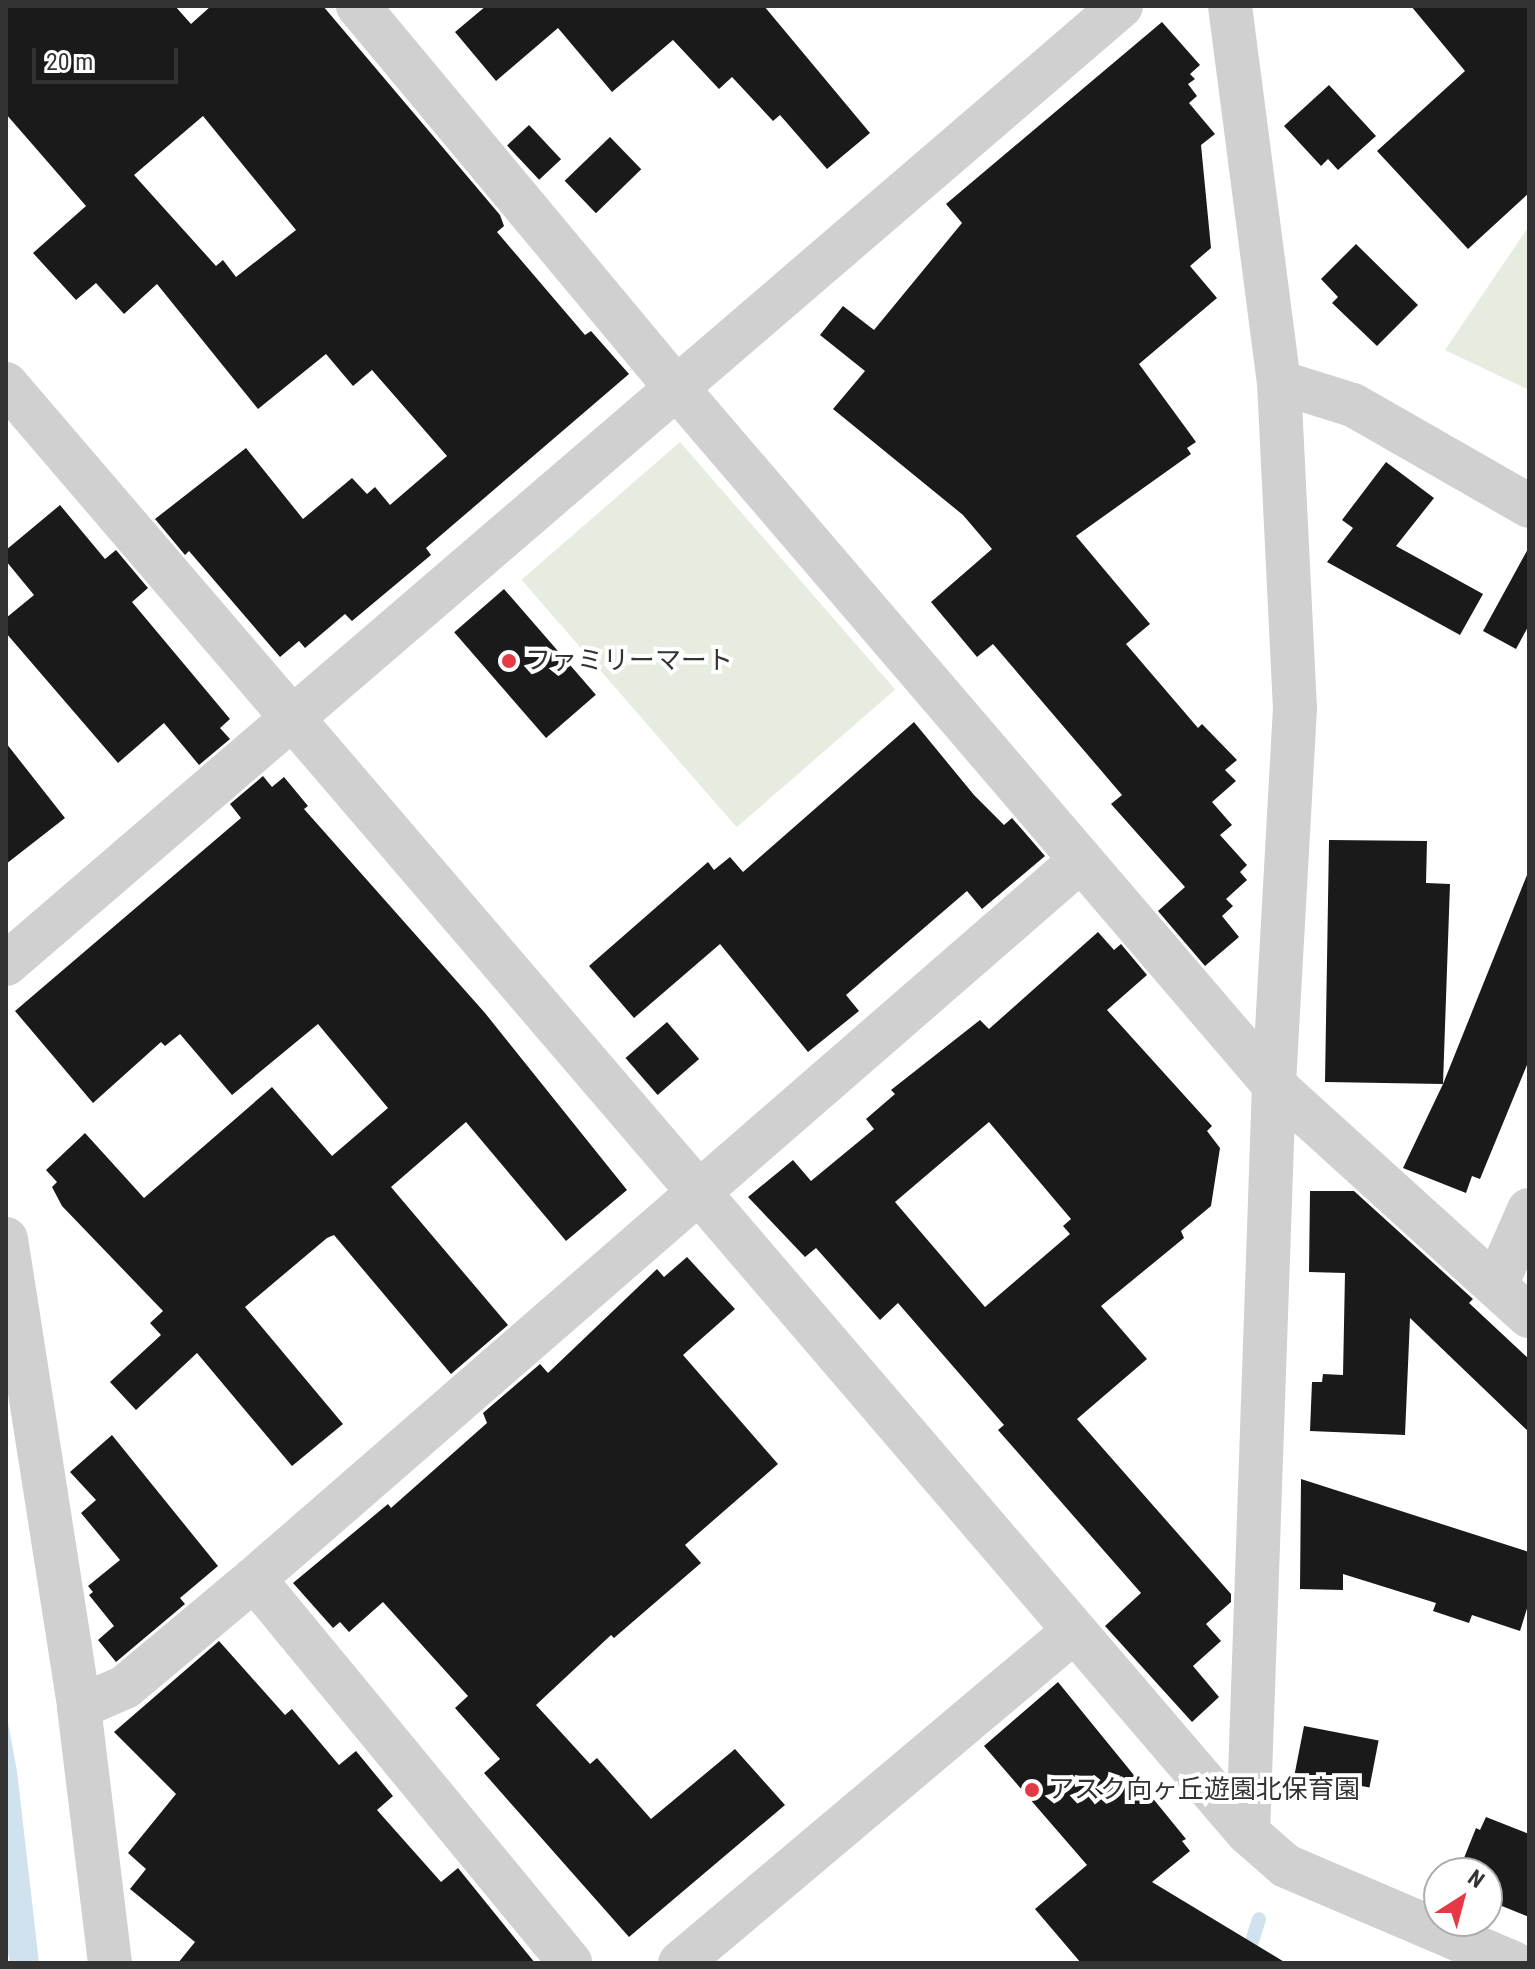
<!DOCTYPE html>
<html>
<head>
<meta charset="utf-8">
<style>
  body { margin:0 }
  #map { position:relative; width:1535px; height:1969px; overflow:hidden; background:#fff; font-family:"Roboto Condensed","Noto Sans JP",sans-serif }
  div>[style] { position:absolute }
  .green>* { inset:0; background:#e6ecdf; transform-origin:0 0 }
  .water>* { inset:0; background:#cfe2ee }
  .stream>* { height:14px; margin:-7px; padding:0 7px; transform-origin:7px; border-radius:7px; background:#cfe2ee }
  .building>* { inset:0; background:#1a1a1a; transform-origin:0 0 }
  .minor>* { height:44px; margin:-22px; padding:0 22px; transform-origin:22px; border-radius:22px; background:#d0d0d0 }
  .dots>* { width:22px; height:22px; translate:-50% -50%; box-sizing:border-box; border:4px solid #fff; border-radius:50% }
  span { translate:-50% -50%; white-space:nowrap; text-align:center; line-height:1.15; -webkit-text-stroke:8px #fff; paint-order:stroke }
  .poi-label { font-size:26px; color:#333 }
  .left { translate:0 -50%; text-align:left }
  .frame { position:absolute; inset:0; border:8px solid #333; pointer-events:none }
  .north { position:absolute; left:1423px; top:1857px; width:80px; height:80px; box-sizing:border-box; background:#fff; border:2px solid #adadad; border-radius:50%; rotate:36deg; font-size:22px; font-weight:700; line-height:32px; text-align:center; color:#333 }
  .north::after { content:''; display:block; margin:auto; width:28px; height:36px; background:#e63946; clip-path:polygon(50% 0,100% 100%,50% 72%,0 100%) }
  .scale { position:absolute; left:32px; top:48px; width:146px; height:36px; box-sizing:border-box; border:4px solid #333; border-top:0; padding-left:10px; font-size:24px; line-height:28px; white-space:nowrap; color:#333; -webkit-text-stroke:6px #fff; paint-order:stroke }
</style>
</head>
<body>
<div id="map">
  <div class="green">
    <i style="clip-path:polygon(1529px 226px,1529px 390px,1445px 350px)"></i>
    <i style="left:680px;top:442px;width:328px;height:210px;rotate:49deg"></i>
  </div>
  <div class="water">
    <i style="clip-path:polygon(6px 1712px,17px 1771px,39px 1963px,10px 1963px,6px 1943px)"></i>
  </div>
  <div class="stream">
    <i style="left:1245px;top:1963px;width:46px;rotate:-72.3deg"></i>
  </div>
  <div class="building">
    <i style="clip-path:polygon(evenodd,6px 6px,175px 6px,191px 24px,211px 6px,323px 6px,500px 215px,504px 226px,497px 232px,585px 335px,591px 331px,629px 374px,426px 548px,431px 555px,352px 621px,345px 614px,305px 648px,299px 641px,280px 657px,189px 551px,185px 555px,155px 519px,246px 448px,303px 519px,352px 478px,367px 494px,375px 487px,390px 505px,447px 456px,372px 370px,353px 386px,326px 354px,258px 409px,157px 284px,124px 314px,96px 283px,76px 300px,33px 253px,86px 206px,6px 114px,6px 6px,203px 116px,296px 230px,236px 277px,223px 260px,216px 266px,134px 175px,203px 116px)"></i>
    <i style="clip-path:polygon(486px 6px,764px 6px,870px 133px,827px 169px,780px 115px,773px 121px,732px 77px,719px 89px,673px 40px,612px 92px,558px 28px,496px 81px,455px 32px)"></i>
    <i style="clip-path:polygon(1411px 6px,1529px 6px,1529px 193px,1468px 249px,1377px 151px,1465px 71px)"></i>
    <i style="clip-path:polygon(1162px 22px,1200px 65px,1190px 74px,1195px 79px,1188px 84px,1197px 96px,1189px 103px,1215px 134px,1201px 145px,1211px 248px,1190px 266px,1217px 298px,1139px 364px,1196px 442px,1187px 448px,1191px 454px,1076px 536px,1150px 624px,1126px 644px,1198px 728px,1202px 724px,1237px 760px,1225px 770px,1236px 781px,1212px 802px,1232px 825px,1220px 835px,1247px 865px,1240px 872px,1247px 880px,1226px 899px,1233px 906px,1222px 916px,1239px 937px,1205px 966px,1158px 911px,1185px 887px,1111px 804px,1122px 795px,993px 644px,977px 657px,931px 602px,992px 549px,963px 515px,833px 409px,865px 371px,820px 335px,843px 306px,874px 330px,962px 223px,946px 204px)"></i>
    <i style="clip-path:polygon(1329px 85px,1376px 136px,1338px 170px,1328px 159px,1321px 166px,1284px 126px)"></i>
    <i style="left:529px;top:125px;width:47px;height:30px;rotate:47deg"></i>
    <i style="left:610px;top:137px;width:45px;height:63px;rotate:46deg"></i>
    <i style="clip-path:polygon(1356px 244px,1418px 305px,1377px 346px,1332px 303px,1338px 297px,1321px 279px)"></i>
    <i style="clip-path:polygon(1386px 462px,1434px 498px,1396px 546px,1483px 594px,1460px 635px,1327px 562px,1353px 528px,1342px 520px)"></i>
    <i style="clip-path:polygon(60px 505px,105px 559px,116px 550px,148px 588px,132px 602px,230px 719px,220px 728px,230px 739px,199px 765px,164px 723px,118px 763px,6px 633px,6px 618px,34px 595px,6px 561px,6px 550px)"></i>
    <i style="clip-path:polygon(1529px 547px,1529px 625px,1516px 649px,1483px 631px)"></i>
    <i style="left:504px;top:589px;width:140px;height:66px;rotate:49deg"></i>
    <i style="clip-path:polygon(914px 722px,974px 795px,1004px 825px,1012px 818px,1045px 856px,982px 909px,967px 891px,846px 995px,859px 1011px,808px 1052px,720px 944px,634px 1018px,589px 966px,708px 862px,714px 870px,730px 857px,743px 872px)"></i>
    <i style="clip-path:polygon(6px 743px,65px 818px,6px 864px)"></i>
    <i style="clip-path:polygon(263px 776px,272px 787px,284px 777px,308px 806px,304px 809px,485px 1013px,627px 1190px,566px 1241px,466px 1122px,391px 1187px,508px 1325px,451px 1374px,334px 1235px,327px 1238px,245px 1307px,343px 1424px,292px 1466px,197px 1353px,136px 1410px,110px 1382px,161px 1335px,150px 1323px,163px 1311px,62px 1206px,52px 1187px,57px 1182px,46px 1170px,85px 1133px,144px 1198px,272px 1087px,332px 1156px,388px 1108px,318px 1024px,232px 1095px,180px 1034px,165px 1046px,161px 1042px,93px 1103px,15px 1011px,241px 818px,230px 804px)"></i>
    <i style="clip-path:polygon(1329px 840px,1427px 841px,1426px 883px,1450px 884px,1443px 1084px,1529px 870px,1529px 1060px,1480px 1179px,1472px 1176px,1466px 1193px,1403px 1168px,1443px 1084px,1325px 1082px)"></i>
    <i style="clip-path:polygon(evenodd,1098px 932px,1114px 950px,1121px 944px,1147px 975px,1107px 1010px,1212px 1126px,1207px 1131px,1220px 1148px,1211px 1206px,1181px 1231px,1184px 1238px,1101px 1306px,1147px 1359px,1077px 1419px,1231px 1594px,1231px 1602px,1206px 1624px,1221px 1641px,1193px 1666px,1219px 1697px,1192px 1722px,1105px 1626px,1141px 1593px,998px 1430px,1004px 1425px,898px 1303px,880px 1320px,816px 1248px,805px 1257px,748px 1197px,793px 1160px,811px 1181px,874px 1129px,866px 1119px,895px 1094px,891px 1090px,980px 1020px,989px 1029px,1098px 932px,989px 1122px,1071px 1219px,1063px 1226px,1070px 1234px,985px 1307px,895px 1202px,989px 1122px)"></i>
    <i style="left:667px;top:1022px;width:49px;height:55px;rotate:49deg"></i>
    <i style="clip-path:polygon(1310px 1191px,1354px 1191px,1473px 1299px,1469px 1303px,1529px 1359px,1529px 1432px,1410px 1318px,1405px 1435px,1310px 1431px,1312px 1382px,1322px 1382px,1323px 1374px,1343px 1375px,1345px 1273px,1309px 1272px)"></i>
    <i style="clip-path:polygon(687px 1257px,735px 1309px,683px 1355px,778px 1464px,685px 1545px,701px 1563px,614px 1638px,611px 1635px,536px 1705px,590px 1764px,597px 1758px,651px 1819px,735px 1749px,785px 1805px,629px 1937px,484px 1773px,500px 1759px,455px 1708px,468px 1696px,383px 1602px,349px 1632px,340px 1622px,333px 1628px,293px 1583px,388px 1504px,391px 1508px,487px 1423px,483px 1413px,540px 1364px,548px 1373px,657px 1269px,664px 1277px)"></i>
    <i style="clip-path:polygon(112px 1435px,218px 1566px,180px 1598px,185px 1604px,116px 1662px,98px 1640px,114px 1626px,89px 1595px,93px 1592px,88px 1586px,120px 1560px,81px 1513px,96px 1500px,70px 1472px)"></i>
    <i style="clip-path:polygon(1301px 1479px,1529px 1552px,1529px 1602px,1520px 1631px,1472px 1615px,1469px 1623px,1433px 1611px,1436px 1603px,1343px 1574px,1343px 1590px,1300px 1589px)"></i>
    <i style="clip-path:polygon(219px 1641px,285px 1715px,292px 1709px,339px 1765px,356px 1751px,393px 1796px,377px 1810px,441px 1882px,458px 1868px,535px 1963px,178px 1963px,195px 1942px,130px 1889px,146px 1869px,128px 1853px,176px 1794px,114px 1732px)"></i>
    <i style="clip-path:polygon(1058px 1682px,1186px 1839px,1182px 1841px,1190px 1851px,1152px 1882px,1286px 1963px,1081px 1963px,1035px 1909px,1087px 1865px,984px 1746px)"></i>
    <i style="left:1304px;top:1726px;width:76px;height:48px;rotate:11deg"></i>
    <i style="clip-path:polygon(1486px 1817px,1529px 1834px,1529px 1917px,1487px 1900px,1487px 1873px,1458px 1873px,1476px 1828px,1480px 1830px)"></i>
  </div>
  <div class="minor">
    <i style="left:358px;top:6px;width:496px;rotate:50.2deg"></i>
    <i style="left:676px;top:387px;width:919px;rotate:49.41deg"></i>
    <i style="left:1274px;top:1085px;width:344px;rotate:42.2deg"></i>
    <i style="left:1230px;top:6px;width:379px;rotate:82.6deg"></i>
    <i style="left:1279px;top:382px;width:326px;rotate:87.2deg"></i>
    <i style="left:1295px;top:708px;width:378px;rotate:93.2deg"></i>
    <i style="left:1274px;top:1085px;width:748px;rotate:91.99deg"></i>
    <i style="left:1279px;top:382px;width:77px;rotate:17.3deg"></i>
    <i style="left:1353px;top:405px;width:203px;rotate:29.8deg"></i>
    <i style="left:6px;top:384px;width:1908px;rotate:49.4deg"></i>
    <i style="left:1248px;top:1833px;width:50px;rotate:41deg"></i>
    <i style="left:1286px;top:1866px;width:247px;rotate:23.1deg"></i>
    <i style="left:6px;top:964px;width:1470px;rotate:-40.67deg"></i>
    <i style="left:6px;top:1239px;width:474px;rotate:81.1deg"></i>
    <i style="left:79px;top:1707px;width:258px;rotate:83.1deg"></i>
    <i style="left:1496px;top:1285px;width:82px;rotate:-66.3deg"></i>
    <i style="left:254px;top:1579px;width:497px;rotate:50.5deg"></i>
    <i style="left:79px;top:1707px;width:50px;rotate:-23.5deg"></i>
    <i style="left:125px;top:1687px;width:168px;rotate:-39.9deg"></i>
    <i style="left:254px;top:1579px;width:1096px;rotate:-41deg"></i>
    <i style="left:680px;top:1963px;width:514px;rotate:-40.11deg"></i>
  </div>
  <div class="dots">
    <i style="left:509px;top:661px;background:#e63946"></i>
    <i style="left:1032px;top:1790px;background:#e63946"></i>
  </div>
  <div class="poi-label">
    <span class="left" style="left:525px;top:661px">ファミリーマート</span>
    <span class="left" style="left:1048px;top:1790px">アスク向ヶ丘遊園北保育園</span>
  </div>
  <div class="frame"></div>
  <div class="north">N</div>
  <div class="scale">20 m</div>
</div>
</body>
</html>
